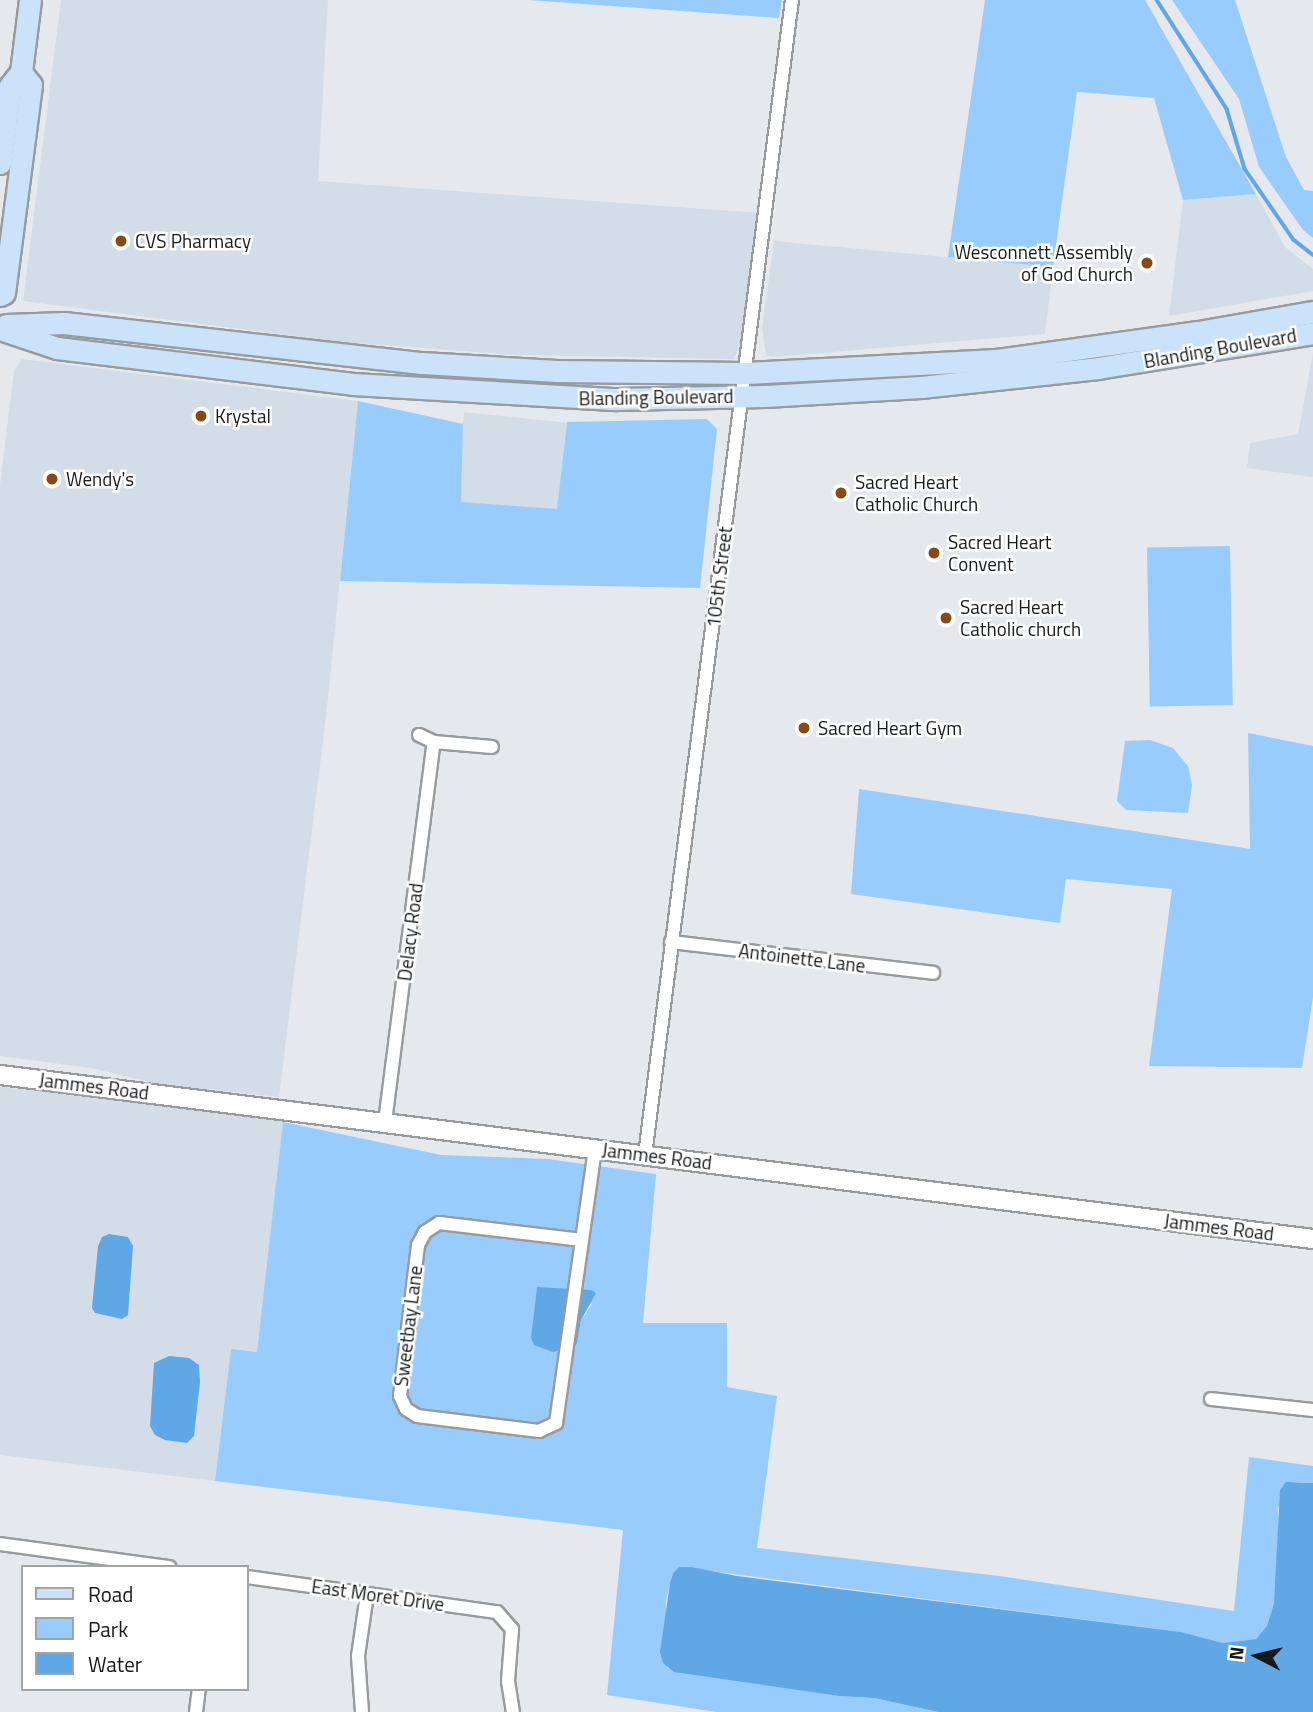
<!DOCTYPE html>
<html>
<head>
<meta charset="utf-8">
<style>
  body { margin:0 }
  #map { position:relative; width:1313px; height:1712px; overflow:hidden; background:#e5e9ed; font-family:"Titillium Web",sans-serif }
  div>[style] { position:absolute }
  .built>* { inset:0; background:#d3dde7; transform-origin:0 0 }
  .green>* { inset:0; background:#98ccfd; transform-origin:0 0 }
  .water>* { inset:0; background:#60a7e5 }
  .stream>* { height:3.5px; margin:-1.75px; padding:0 1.75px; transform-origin:1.75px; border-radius:1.75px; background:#60a7e5 }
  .roads { filter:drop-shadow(2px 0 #979b9e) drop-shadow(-2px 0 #979b9e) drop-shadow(0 2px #979b9e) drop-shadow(0 -2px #979b9e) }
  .street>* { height:12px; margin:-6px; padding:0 6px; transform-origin:6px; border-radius:6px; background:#fff }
  .secondary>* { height:18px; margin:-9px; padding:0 9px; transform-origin:9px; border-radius:9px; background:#fff }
  .primary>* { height:21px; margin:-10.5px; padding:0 10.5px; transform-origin:10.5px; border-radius:10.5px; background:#cbe3fa }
  .dots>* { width:19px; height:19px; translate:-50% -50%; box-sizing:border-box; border:4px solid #fff; border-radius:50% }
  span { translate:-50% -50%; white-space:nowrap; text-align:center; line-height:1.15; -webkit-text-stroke:5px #fff; paint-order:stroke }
  .poi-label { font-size:19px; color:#161819 }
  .left { translate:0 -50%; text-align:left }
  .right { translate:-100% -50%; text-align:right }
  .street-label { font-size:19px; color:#161819 }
  .legend { position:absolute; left:21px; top:1565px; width:228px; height:126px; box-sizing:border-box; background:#fff; border:2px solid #a2a3a3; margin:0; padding:9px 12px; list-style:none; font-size:21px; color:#161819 }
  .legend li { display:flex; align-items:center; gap:14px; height:35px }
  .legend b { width:35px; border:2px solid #a2a3a3 }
  .north { position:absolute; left:1222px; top:1621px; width:70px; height:70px; -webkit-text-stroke:5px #fff; paint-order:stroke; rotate:277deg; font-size:19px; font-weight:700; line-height:28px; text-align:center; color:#161819 }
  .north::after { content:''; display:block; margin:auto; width:24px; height:32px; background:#161819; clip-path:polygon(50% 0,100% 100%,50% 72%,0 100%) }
</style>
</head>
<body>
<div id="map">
  <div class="built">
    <i style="clip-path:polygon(61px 0,328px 0,318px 181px,760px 213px,745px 328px,738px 351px,733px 359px,518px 355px,341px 342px,23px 301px)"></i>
    <i style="clip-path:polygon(1256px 194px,1285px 247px,1313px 269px,1313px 291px,1169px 316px,1183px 200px)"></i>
    <i style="clip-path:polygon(774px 241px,1053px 267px,1045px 334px,774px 357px,766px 355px,762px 328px)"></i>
    <i style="clip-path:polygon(1313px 353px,1313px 477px,1247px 468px,1250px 443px,1298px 434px)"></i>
    <i style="clip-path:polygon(22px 359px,358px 401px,327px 708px,279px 1097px,158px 1084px,91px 1068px,0 1056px,0 485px,14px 371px)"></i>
    <i style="left:464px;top:412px;width:103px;height:90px;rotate:6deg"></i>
    <i style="clip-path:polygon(0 1087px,284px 1116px,257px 1352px,231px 1350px,215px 1481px,0 1455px)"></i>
  </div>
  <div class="green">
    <i style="clip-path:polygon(528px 0,782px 0,779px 18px)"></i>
    <i style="clip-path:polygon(985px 0,1145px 0,1256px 194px,1183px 200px,1154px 98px,1077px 92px,1053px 267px,948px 257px)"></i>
    <i style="clip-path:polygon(1172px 0,1235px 0,1286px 157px,1304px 190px,1313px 191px,1313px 238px,1303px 230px,1259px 167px,1239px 99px)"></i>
    <i style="clip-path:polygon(358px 401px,463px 424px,461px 502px,557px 509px,567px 422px,707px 419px,717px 429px,700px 588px,340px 581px)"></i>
    <i style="left:1230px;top:546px;width:159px;height:83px;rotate:89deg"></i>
    <i style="clip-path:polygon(1248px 733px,1313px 746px,1313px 997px,1302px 1068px,1149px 1066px,1172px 889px,1066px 879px,1060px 923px,851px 894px,859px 789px,1250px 849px)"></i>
    <i style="clip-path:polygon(1150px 740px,1173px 748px,1188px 766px,1192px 785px,1188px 813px,1126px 810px,1117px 801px,1125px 741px)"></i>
    <i style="clip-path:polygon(evenodd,283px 1122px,441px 1155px,548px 1159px,656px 1174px,643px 1323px,727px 1323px,727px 1387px,777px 1396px,757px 1548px,999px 1576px,1234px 1611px,1249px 1457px,1313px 1466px,1313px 1483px,1295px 1482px,1278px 1508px,1279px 1542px,1274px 1603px,1267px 1627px,1256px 1639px,1223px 1643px,1181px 1632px,679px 1567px,673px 1573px,666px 1600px,667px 1668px,839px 1696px,874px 1698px,938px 1712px,716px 1712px,607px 1695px,623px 1530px,215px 1481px,231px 1349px,257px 1352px,283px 1122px,537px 1288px,557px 1289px,592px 1304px,581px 1320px,577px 1342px,533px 1322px,537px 1288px)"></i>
  </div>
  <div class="water">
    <i style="clip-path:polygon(109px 1234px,128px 1237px,133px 1246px,128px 1315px,122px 1319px,95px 1313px,92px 1308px,98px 1246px,102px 1237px)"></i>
    <i style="clip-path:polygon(537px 1287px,591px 1290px,596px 1293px,581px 1320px,577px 1343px,572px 1348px,553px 1352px,534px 1345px,531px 1338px)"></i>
    <i style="clip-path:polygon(169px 1356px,189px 1358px,199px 1365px,200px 1382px,194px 1436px,187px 1443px,165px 1440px,155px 1435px,150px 1426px,154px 1363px)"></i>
    <i style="clip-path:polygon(1286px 1482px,1313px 1483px,1313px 1712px,938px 1712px,874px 1698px,839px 1696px,674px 1672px,663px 1663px,660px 1652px,670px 1583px,673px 1573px,679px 1567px,691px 1567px,737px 1576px,1181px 1632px,1223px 1643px,1256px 1639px,1267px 1626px,1274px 1603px,1280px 1490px)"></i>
  </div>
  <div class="stream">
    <i style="left:1157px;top:0;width:130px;rotate:57.3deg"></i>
    <i style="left:1227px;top:109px;width:63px;rotate:73.3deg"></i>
    <i style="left:1245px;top:169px;width:86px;rotate:55.4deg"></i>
    <i style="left:1294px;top:240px;width:24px;rotate:38deg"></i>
  </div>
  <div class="roads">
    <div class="street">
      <i style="left:419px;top:735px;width:17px;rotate:25deg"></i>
      <i style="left:434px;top:742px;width:58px;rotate:4.9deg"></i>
      <i style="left:671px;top:942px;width:264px;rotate:6.7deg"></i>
      <i style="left:385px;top:1122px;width:383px;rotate:-82.7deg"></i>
      <i style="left:645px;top:1155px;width:1164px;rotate:-82.75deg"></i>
      <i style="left:582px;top:1240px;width:144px;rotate:-173.2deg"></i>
      <i style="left:439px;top:1223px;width:17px;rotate:147deg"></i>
      <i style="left:425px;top:1232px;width:15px;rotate:118deg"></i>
      <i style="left:418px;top:1245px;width:152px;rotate:96.8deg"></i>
      <i style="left:400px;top:1396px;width:14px;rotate:65deg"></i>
      <i style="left:406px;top:1409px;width:13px;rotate:32deg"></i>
      <i style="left:417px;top:1416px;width:123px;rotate:7deg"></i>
      <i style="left:539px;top:1431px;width:19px;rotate:-25deg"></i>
      <i style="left:556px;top:1423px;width:278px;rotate:-81.9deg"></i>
      <i style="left:1211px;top:1399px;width:103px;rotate:6.2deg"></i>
      <i style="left:0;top:1544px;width:171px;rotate:7.8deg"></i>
      <i style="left:247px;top:1577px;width:252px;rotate:8deg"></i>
      <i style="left:497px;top:1612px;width:23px;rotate:49deg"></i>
      <i style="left:512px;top:1629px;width:52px;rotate:94.4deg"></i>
      <i style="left:508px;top:1681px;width:31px;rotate:81deg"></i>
      <i style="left:196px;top:1712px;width:23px;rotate:-83deg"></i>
      <i style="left:362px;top:1712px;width:56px;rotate:-94.1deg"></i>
      <i style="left:358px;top:1656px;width:63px;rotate:-81.7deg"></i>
    </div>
    <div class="secondary">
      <i style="left:0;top:1075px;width:1323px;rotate:7.12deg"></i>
    </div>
    <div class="primary">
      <i style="left:0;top:163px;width:78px;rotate:-82.6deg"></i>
      <i style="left:10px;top:86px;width:18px;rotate:-52deg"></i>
      <i style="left:21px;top:72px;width:73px;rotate:-82.9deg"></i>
      <i style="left:0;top:295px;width:4px;rotate:-27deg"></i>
      <i style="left:4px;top:293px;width:210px;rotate:-82.6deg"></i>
      <i style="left:31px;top:85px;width:16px;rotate:-128deg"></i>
      <i style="left:6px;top:325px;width:58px;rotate:-2deg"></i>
      <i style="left:64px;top:323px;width:360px;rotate:6.4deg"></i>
      <i style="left:422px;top:363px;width:135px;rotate:3.4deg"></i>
      <i style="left:557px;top:371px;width:189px;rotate:0.6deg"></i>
      <i style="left:746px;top:373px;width:250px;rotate:-3deg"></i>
      <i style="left:996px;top:360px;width:204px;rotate:-7.9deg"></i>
      <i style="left:1198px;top:332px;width:117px;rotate:-9.9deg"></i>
      <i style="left:0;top:329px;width:60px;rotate:18.4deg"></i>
      <i style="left:57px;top:348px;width:298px;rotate:6.9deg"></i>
      <i style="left:353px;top:384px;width:264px;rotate:3.3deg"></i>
      <i style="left:617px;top:399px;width:148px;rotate:-1.2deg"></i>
      <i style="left:765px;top:396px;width:156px;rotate:-3.3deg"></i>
      <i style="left:921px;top:387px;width:178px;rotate:-6.1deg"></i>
      <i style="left:1098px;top:368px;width:218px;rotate:-9.2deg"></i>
    </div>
  </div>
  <div class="dots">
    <i style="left:121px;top:241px;background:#894913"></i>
    <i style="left:1147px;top:263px;background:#894913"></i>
    <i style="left:201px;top:416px;background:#894913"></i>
    <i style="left:52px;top:479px;background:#894913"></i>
    <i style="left:841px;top:493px;background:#894913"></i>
    <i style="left:934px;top:553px;background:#894913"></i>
    <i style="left:946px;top:618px;background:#894913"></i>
    <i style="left:804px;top:728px;background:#894913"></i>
  </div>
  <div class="poi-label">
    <span class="left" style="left:135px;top:241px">CVS Pharmacy</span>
    <span class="right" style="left:1133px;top:263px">Wesconnett Assembly<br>of God Church</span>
    <span class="left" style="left:215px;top:416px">Krystal</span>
    <span class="left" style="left:66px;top:479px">Wendy's</span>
    <span class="left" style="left:855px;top:493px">Sacred Heart<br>Catholic Church</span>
    <span class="left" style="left:948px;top:553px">Sacred Heart<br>Convent</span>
    <span class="left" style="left:960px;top:618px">Sacred Heart<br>Catholic church</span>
    <span class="left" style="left:818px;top:728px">Sacred Heart Gym</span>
  </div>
  <div class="street-label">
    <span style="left:1220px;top:348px;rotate:-10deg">Blanding Boulevard</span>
    <span style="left:656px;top:397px;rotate:-1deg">Blanding Boulevard</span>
    <span style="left:719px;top:577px;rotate:-83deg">105th Street</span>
    <span style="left:410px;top:932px;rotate:-83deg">Delacy Road</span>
    <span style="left:802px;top:958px;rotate:7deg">Antoinette Lane</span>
    <span style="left:94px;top:1086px;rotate:7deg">Jammes Road</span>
    <span style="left:657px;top:1156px;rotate:7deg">Jammes Road</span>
    <span style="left:1219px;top:1227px;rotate:7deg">Jammes Road</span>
    <span style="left:408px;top:1326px;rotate:-83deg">Sweetbay Lane</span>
    <span style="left:378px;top:1595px;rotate:8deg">East Moret Drive</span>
  </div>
  <ul class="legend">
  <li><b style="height:9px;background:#cbe3fa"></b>Road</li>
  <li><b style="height:19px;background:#98ccfd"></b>Park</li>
  <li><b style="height:19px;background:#60a7e5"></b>Water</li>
  </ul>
  <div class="north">N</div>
</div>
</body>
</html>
